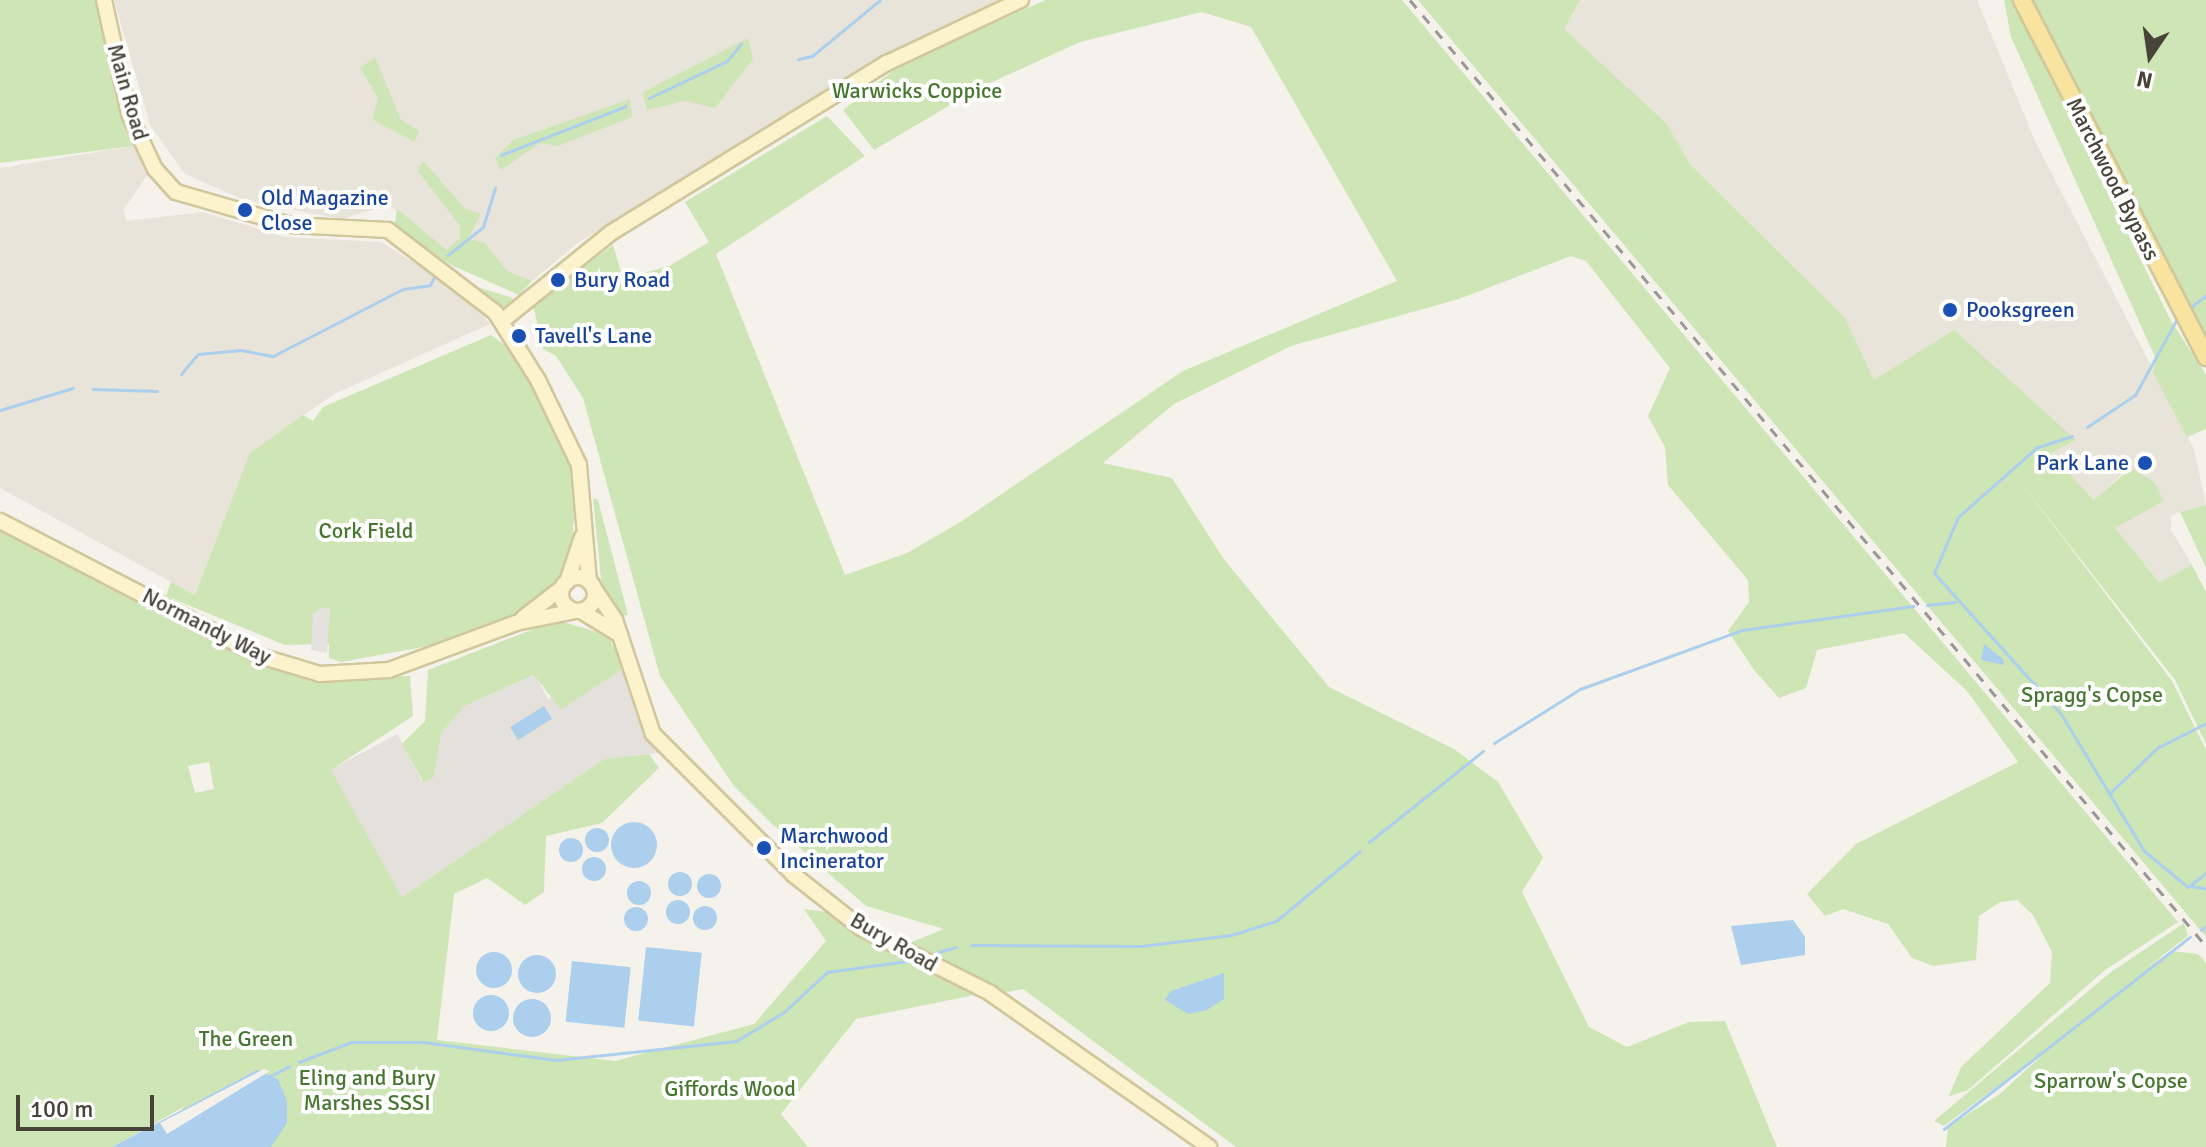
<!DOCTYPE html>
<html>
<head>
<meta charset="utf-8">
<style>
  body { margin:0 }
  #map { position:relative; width:2206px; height:1147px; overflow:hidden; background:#f4f2eb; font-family:Signika,sans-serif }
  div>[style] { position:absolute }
  .residential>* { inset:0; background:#e8e4d9 }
  .industrial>* { inset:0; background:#e4e1dc }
  .green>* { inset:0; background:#cee6b6 }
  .parking>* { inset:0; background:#e3e2df }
  .water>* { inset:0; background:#abcfed; transform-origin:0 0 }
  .round { border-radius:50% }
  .pier>* { inset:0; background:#f4f2eb }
  .stream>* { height:3px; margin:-1.5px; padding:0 1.5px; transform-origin:1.5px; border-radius:1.5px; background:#abcfed }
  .roads { filter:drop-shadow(2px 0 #d1c79d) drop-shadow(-2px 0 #d1c79d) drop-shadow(0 2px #d1c79d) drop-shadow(0 -2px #d1c79d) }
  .secondary>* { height:14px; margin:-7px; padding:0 7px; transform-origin:7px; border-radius:7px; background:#fcf3cd }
  .secondary>.ring { margin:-7px; padding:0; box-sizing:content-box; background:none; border:14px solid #fcf3cd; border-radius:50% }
  .primary>* { height:16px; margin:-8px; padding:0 8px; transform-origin:8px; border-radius:8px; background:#f8e49f }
  .rail>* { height:3px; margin-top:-1.5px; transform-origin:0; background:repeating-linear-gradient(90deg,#989898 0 10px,transparent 0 20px) }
  .dots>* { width:22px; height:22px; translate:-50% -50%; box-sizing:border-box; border:4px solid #fff; border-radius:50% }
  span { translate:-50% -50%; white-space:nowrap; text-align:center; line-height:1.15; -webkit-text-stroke:8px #fff; paint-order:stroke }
  .park-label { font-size:22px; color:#46772f }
  .street-label { font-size:22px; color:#484339 }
  .transit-label { font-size:22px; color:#164399 }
  .left { translate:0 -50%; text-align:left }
  .right { translate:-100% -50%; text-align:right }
  .north { position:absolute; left:2110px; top:16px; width:80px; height:80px; -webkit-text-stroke:6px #fff; paint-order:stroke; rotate:193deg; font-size:22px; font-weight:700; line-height:32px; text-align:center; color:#484339 }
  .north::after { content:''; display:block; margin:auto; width:28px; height:36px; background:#484339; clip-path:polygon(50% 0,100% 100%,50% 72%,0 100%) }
  .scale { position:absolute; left:16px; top:1095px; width:138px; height:36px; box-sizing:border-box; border:4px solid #484339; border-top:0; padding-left:10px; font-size:24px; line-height:28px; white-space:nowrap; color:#484339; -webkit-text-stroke:6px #fff; paint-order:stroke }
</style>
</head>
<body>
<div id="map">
  <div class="residential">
    <i style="clip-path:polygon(114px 0,1008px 0,884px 58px,579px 242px,532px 281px,447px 250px,389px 205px,341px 219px,244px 200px,185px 174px,150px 125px)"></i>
    <i style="clip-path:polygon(1527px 0,1977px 0,2035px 141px,2194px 449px,2206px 505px,2171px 515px,2171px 530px,2192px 565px,2159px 582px,2115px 528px,2163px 501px,2125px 471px,2095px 500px,2050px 453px,2076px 440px,2039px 411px,1874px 381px,1845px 318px,1690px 164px,1667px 124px)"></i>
    <i style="clip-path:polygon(133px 146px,148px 174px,124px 209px,126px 221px,203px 212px,284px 237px,381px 242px,461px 292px,490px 324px,334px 394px,251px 453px,195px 595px,0 488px,0 168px)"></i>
  </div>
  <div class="industrial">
    <i style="clip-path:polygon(625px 667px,666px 752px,604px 759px,402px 897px,330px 770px,397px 734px,423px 783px,441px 733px,465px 706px,535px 675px,548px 699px)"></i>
  </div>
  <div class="green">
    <i style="clip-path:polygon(0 0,96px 0,133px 146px,0 163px)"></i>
    <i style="clip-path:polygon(1046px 0,1402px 0,2178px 922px,2105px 970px,1968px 1090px,1949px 1096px,1961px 1067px,2050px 983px,2052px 952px,2033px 915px,2017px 900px,2000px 902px,1979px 916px,1976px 960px,1933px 966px,1912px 958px,1888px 924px,1843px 909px,1825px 916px,1807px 894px,1856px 844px,2018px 762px,1967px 691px,1904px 633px,1817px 650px,1806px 688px,1779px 698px,1754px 670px,1728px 631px,1749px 602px,1748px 580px,1668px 485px,1665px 447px,1648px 416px,1670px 368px,1586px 261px,1571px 256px,1459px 299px,1291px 346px,1174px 404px,1103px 463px,1172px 478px,1223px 558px,1329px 687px,1454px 749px,1498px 782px,1543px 858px,1522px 892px,1589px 1027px,1627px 1047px,1689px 1022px,1725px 1021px,1777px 1147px,1236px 1147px,1023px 989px,1004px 993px,907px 944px,944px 929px,866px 906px,770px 822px,734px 786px,660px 676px,583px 398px,556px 356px,543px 349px,533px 305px,613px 245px,623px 279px,669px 266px,709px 242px,685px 202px,827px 116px,865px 156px,716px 254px,845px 575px,907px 553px,962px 521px,1183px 371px,1397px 281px,1251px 27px,1202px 12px,1080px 42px,979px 88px,874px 150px,843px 110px,902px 64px)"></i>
    <i style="clip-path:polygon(1418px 0,1580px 0,1564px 29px,1667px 124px,1690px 164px,1845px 318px,1874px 380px,1954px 330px,2076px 440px,2051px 453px,2094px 500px,2131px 468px,2154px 482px,2164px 501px,2115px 528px,2159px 582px,2192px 565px,2206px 592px,2206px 744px,2175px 680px,2018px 479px,2172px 681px,2206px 750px,2206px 937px)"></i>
    <i style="clip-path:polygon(2004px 0,2012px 0,2171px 321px,2206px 375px,2206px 429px,2187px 437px,2153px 373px,2155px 357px,2011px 37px)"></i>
    <i style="clip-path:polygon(2029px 0,2206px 0,2206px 342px)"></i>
    <i style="clip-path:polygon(748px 38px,753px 59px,715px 108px,684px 101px,647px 110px,643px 92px)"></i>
    <i style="clip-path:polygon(375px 57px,401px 120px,420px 131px,414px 142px,372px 119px,378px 98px,360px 68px)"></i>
    <i style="clip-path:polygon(630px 99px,632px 117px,558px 146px,540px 143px,501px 170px,495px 158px,513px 140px)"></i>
    <i style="clip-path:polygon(423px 161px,466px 209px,481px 214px,468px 239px,485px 243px,507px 271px,532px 281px,519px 295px,451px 265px,394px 228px,397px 209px,447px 250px,460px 238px,460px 226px,418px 171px)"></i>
    <i style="clip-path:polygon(473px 286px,510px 297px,517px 302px,498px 308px)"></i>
    <i style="clip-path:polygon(491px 335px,506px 346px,556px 424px,576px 478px,572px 553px,563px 574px,526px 609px,461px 640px,341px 662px,329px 658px,329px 644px,285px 645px,166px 596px,171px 582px,195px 595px,250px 453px,303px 415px,313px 421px,323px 407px)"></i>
    <i style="clip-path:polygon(593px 498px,598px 500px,628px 615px,616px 616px,601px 579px)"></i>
    <i style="clip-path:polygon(2206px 505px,2206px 568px,2180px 512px)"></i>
    <i style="clip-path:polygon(evenodd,0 525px,271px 668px,315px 678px,410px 676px,413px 716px,331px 770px,402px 897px,604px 759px,649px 754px,659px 768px,602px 823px,546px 836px,544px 892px,525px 905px,487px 878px,454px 894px,437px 1040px,615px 1061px,754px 1024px,826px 941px,804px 909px,827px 912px,975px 995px,856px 1019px,781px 1114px,808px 1147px,153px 1147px,184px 1107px,112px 1147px,0 1147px,0 525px,209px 762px,214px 789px,195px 793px,188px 766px,209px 762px)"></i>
    <i style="clip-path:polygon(557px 620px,607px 635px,625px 667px,561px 710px,534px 675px,465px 706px,441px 733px,434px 777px,424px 783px,402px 744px,425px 721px,428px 670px)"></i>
    <i style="clip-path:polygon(2184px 923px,2188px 936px,2142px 971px,2171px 951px,2198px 954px,2206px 963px,2206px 1147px,1946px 1147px,1948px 1127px,2001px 1093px,2053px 1045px,1944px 1126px,1934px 1121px,2111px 972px)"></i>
  </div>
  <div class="parking">
    <i style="clip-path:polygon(322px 608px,330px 608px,327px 653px,311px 650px,313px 613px)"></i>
  </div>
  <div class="water">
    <i style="clip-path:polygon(1984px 644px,2003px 659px,2004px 665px,1981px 660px)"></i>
    <i style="left:544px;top:706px;width:15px;height:40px;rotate:58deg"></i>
    <i class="round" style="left:611px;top:822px;width:46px;height:46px"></i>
    <i class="round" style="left:585px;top:828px;width:24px;height:24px"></i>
    <i class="round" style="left:559px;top:838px;width:24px;height:24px"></i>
    <i class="round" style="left:582px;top:857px;width:24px;height:24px"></i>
    <i class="round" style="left:668px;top:872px;width:24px;height:24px"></i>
    <i class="round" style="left:697px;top:874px;width:24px;height:24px"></i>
    <i class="round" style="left:627px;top:881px;width:24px;height:24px"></i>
    <i class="round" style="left:666px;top:900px;width:24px;height:24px"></i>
    <i class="round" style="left:693px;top:906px;width:24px;height:24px"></i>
    <i class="round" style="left:624px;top:907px;width:24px;height:24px"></i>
    <i style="clip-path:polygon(1793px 920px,1805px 937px,1805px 955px,1741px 965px,1731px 926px)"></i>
    <i style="left:646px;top:947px;width:56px;height:74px;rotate:6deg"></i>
    <i class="round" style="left:476px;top:952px;width:36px;height:36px"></i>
    <i class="round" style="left:518px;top:955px;width:38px;height:38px"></i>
    <i style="left:572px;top:961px;width:59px;height:61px;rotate:6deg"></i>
    <i style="clip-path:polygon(1224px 973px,1224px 999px,1207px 1010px,1188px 1014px,1165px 1000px,1171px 991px)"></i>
    <i class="round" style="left:473px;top:995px;width:36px;height:36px"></i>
    <i class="round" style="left:513px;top:999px;width:38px;height:38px"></i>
    <i style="clip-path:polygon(257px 1070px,278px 1079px,287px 1101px,287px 1123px,271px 1147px,112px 1147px)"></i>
  </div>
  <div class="pier">
    <i style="clip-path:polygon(264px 1069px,270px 1071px,167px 1134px,160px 1123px)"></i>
  </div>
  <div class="stream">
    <i style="left:798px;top:59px;width:14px;rotate:-12deg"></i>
    <i style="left:812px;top:56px;width:88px;rotate:-39.5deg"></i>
    <i style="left:649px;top:98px;width:86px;rotate:-25.4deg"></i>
    <i style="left:727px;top:61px;width:22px;rotate:-51deg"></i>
    <i style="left:501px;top:155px;width:134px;rotate:-21.4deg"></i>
    <i style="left:448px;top:255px;width:45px;rotate:-38.7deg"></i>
    <i style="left:483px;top:227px;width:41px;rotate:-72.9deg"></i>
    <i style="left:2187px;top:310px;width:24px;rotate:-38deg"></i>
    <i style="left:181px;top:374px;width:26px;rotate:-50deg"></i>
    <i style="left:198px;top:354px;width:43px;rotate:-5.3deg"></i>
    <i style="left:241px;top:350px;width:33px;rotate:11deg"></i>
    <i style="left:273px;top:356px;width:146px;rotate:-27.3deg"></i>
    <i style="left:403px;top:289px;width:27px;rotate:-8deg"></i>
    <i style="left:430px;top:285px;width:11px;rotate:-63deg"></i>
    <i style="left:93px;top:389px;width:64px;rotate:1.8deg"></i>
    <i style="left:0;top:410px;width:76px;rotate:-16.8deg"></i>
    <i style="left:2087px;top:427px;width:58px;rotate:-33.7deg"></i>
    <i style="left:2135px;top:395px;width:89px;rotate:-61.1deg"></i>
    <i style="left:2072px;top:436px;width:38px;rotate:162deg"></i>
    <i style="left:2036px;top:448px;width:104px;rotate:138.5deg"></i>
    <i style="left:1958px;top:517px;width:61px;rotate:113.2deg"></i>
    <i style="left:1934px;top:573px;width:190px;rotate:48deg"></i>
    <i style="left:2061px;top:714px;width:160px;rotate:58.8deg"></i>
    <i style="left:2144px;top:851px;width:57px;rotate:39.3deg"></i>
    <i style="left:2188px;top:887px;width:23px;rotate:-38deg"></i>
    <i style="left:1927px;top:605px;width:28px;rotate:-6deg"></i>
    <i style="left:1494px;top:743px;width:102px;rotate:-32.1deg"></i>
    <i style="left:1580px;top:689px;width:172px;rotate:-20deg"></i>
    <i style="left:1742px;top:630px;width:173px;rotate:-8deg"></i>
    <i style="left:2110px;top:793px;width:65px;rotate:-43.8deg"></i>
    <i style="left:2157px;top:748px;width:55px;rotate:-27deg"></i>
    <i style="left:1369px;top:842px;width:146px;rotate:-38.6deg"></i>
    <i style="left:2191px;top:886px;width:15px;rotate:11deg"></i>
    <i style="left:2201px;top:930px;width:6px;rotate:-39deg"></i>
    <i style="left:971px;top:945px;width:170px;rotate:0.3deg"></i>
    <i style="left:1141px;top:946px;width:91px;rotate:-7deg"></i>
    <i style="left:1231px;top:935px;width:47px;rotate:-17.3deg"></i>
    <i style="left:1276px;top:921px;width:109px;rotate:-39.8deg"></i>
    <i style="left:929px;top:955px;width:28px;rotate:-17deg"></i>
    <i style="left:299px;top:1062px;width:56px;rotate:-21deg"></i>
    <i style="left:351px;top:1042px;width:72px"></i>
    <i style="left:423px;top:1042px;width:134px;rotate:7.7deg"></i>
    <i style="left:556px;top:1060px;width:181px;rotate:-6deg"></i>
    <i style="left:736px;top:1041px;width:56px;rotate:-31.1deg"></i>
    <i style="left:784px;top:1012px;width:59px;rotate:-42.9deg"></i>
    <i style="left:827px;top:972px;width:81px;rotate:-7.8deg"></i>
    <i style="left:270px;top:1076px;width:22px;rotate:-27deg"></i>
    <i style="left:1944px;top:1129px;width:312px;rotate:-38deg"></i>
  </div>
  <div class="roads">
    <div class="secondary">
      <i style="left:104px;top:0;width:117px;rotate:77.6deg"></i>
      <i style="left:129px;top:114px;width:61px;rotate:64.7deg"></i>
      <i style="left:155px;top:169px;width:31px;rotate:48deg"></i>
      <i style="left:176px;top:192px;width:119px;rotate:16.1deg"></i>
      <i style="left:290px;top:225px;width:98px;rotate:2.9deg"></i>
      <i style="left:388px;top:230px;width:135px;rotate:37.5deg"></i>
      <i style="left:495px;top:312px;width:80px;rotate:57.7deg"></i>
      <i style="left:538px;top:380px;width:94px;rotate:64.2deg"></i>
      <i style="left:579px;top:465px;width:117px;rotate:85.1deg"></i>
      <i style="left:502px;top:321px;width:141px;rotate:-39deg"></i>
      <i style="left:612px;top:232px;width:323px;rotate:-31.6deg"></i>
      <i style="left:887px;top:63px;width:148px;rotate:-25.2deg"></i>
      <i style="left:0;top:521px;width:293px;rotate:27.4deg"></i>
      <i style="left:260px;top:656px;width:63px;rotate:16.7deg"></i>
      <i style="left:320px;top:674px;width:69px;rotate:-3.3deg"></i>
      <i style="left:389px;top:670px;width:135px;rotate:-20.3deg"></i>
      <i style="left:516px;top:623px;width:60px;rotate:-11.5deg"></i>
      <i class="ring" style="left:561px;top:577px;width:20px;height:20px"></i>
      <i style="left:567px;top:582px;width:47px;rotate:-71.6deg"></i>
      <i style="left:593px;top:587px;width:40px;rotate:56deg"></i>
      <i style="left:615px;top:620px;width:120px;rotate:71.6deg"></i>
      <i style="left:653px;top:734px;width:199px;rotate:45deg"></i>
      <i style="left:794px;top:875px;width:85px;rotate:38.3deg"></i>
      <i style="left:861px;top:928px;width:144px;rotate:26.7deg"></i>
      <i style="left:990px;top:993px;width:268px;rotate:35.1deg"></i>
      <i style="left:581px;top:611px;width:46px;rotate:31.6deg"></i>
      <i style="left:523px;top:618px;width:51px;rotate:-37.8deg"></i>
    </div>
    <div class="primary">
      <i style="left:2022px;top:0;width:402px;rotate:62.7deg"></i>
    </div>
  </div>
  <div class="rail">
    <i style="left:1410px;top:0;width:1236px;rotate:49.92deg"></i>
  </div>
  <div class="dots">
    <i style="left:245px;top:210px;background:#1a4fb4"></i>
    <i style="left:558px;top:280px;background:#1a4fb4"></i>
    <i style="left:1950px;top:310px;background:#1a4fb4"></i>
    <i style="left:519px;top:336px;background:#1a4fb4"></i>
    <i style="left:2145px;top:463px;background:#1a4fb4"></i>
    <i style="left:764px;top:848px;background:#1a4fb4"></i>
  </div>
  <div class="park-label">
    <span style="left:917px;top:91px">Warwicks Coppice</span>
    <span style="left:366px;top:531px">Cork Field</span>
    <span style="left:2092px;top:695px">Spragg's Copse</span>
    <span style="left:246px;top:1039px">The Green</span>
    <span style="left:367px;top:1090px">Eling and Bury<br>Marshes SSSI</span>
    <span style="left:2111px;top:1081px">Sparrow's Copse</span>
    <span style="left:730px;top:1089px">Giffords Wood</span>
  </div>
  <div class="street-label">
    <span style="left:128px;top:92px;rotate:74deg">Main Road</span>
    <span style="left:2113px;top:179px;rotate:63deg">Marchwood Bypass</span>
    <span style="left:207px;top:626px;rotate:27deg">Normandy Way</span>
    <span style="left:894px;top:942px;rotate:30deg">Bury Road</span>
  </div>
  <div class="transit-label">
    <span class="left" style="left:261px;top:210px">Old Magazine<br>Close</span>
    <span class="left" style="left:574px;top:280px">Bury Road</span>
    <span class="left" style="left:1966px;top:310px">Pooksgreen</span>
    <span class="left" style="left:535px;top:336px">Tavell's Lane</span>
    <span class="right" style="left:2129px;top:463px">Park Lane</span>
    <span class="left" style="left:780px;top:848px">Marchwood<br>Incinerator</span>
  </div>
  <div class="north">N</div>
  <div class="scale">100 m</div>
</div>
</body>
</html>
